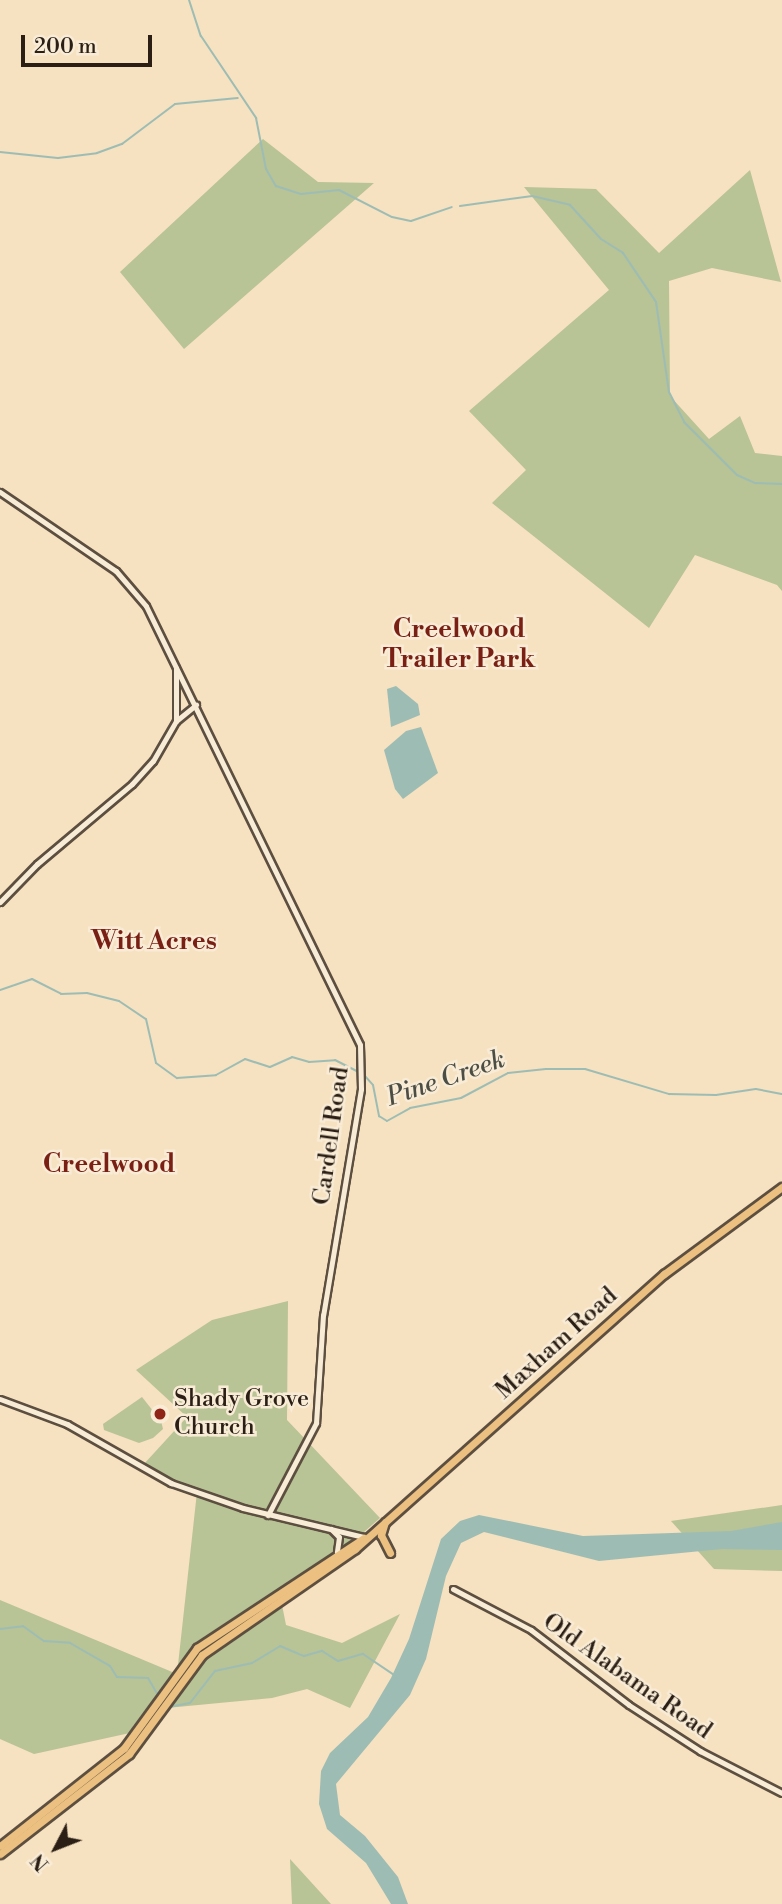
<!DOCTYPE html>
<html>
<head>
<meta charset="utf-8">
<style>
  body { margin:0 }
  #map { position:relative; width:782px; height:1904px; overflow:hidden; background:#f6e1c0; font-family:"Libre Bodoni",serif }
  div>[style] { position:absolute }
  .green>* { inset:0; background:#b8c396 }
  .water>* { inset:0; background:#9dbdb4 }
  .stream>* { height:2px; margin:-1px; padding:0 1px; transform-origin:1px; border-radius:1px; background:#9dbdb4 }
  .roads { filter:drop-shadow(2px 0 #5d4f40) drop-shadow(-2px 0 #5d4f40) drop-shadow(0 2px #5d4f40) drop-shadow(0 -2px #5d4f40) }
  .minor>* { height:5px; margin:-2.5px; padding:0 2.5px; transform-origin:2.5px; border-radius:2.5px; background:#f9ecd6 }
  .major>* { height:7px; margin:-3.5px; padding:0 3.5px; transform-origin:3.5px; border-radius:3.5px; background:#ebc080 }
  .dots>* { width:19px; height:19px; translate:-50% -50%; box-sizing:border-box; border:4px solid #f9ecd6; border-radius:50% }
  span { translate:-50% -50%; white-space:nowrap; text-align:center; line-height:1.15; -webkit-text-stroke:5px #f9ecd6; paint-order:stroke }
  .street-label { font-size:24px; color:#2a1e15 }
  .poi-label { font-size:24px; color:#2a1e15 }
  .left { translate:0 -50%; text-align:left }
  .neighbourhood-label { font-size:26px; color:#7a1f14; font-weight:700 }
  .water-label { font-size:26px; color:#4c4e45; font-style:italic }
  .north { position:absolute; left:21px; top:1813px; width:70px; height:70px; -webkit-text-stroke:5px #f9ecd6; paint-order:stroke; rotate:228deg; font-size:19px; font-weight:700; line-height:28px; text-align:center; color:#2a1e15 }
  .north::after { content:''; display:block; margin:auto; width:24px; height:32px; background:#2a1e15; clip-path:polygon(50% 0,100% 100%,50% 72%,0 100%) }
  .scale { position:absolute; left:21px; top:35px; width:131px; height:32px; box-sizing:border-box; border:4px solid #2a1e15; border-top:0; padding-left:9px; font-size:21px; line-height:24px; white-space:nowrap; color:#2a1e15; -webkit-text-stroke:5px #f9ecd6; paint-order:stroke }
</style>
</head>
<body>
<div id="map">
  <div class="green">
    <i style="clip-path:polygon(263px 139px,318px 182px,374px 183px,184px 349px,120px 272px)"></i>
    <i style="clip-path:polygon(750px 170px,781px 282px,712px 268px,669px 281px,670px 396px,709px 439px,740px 416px,755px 453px,782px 456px,782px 591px,777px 585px,695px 555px,649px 628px,492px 503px,526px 470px,469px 411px,609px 290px,524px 187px,596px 189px,659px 253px)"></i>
    <i style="clip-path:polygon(288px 1301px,287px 1420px,380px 1518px,356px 1539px,279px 1590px,286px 1625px,342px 1643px,400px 1614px,350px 1708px,307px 1689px,272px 1698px,156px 1709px,148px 1729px,34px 1754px,0 1739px,0 1600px,177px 1674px,197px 1492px,144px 1464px,187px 1417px,136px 1370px,212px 1320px)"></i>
    <i style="clip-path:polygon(142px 1397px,161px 1421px,163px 1429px,153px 1438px,139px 1443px,104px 1430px,103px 1424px)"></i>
    <i style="clip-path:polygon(782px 1505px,782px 1571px,714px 1569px,671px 1521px)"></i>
    <i style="clip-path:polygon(290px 1859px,331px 1904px,292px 1904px)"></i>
  </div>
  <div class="water">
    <i style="clip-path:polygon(396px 686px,418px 704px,420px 715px,391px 727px,387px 689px)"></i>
    <i style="clip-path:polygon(421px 727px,438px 773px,403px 799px,395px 789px,384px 750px,406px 731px)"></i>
    <i style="clip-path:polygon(479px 1515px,583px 1536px,731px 1531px,782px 1522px,782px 1550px,722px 1549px,599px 1561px,484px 1532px,461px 1543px,446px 1576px,426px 1659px,410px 1695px,336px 1784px,340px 1815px,365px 1836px,398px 1877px,408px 1904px,391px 1904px,366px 1863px,327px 1829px,319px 1804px,321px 1771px,330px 1753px,368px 1717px,391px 1678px,409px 1639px,441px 1539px,460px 1521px)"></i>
  </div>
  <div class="stream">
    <i style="left:189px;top:0;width:38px;rotate:72deg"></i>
    <i style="left:201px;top:36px;width:99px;rotate:56.1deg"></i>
    <i style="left:256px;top:118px;width:52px;rotate:78.9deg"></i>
    <i style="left:266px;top:169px;width:20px;rotate:60deg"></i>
    <i style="left:276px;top:186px;width:26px;rotate:18deg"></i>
    <i style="left:301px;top:194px;width:38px;rotate:-6deg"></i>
    <i style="left:339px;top:190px;width:59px;rotate:27deg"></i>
    <i style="left:392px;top:217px;width:19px;rotate:12deg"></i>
    <i style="left:411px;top:221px;width:43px;rotate:-18.9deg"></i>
    <i style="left:0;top:152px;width:58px;rotate:5.9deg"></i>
    <i style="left:58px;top:158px;width:39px;rotate:-7deg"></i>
    <i style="left:97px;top:153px;width:27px;rotate:-20deg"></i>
    <i style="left:122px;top:144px;width:66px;rotate:-37deg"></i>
    <i style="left:175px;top:104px;width:63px;rotate:-5.4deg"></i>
    <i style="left:460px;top:206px;width:73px;rotate:-7.9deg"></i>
    <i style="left:532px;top:196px;width:39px;rotate:13deg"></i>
    <i style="left:570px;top:205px;width:46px;rotate:47.6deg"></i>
    <i style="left:601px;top:239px;width:26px;rotate:32deg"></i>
    <i style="left:623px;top:253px;width:59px;rotate:56deg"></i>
    <i style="left:656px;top:302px;width:91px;rotate:81.8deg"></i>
    <i style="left:669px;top:392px;width:34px;rotate:63deg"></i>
    <i style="left:684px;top:422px;width:75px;rotate:45deg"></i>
    <i style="left:737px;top:475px;width:20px;rotate:24deg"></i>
    <i style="left:755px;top:483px;width:27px;rotate:2deg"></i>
    <i style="left:0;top:990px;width:34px;rotate:-19deg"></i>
    <i style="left:32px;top:979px;width:33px;rotate:27deg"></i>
    <i style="left:61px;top:994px;width:26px;rotate:-2deg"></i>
    <i style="left:87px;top:993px;width:33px;rotate:14deg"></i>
    <i style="left:119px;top:1001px;width:32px;rotate:34deg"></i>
    <i style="left:146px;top:1019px;width:45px;rotate:77.2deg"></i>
    <i style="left:156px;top:1063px;width:26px;rotate:36deg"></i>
    <i style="left:177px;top:1078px;width:39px;rotate:-4deg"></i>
    <i style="left:216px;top:1075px;width:33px;rotate:-29deg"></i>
    <i style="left:245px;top:1059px;width:26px;rotate:18deg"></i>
    <i style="left:270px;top:1067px;width:24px;rotate:-24deg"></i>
    <i style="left:292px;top:1057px;width:18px;rotate:16deg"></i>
    <i style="left:309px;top:1062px;width:26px;rotate:-4deg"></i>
    <i style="left:335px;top:1060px;width:27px;rotate:27deg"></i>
    <i style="left:364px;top:1075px;width:13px;rotate:48deg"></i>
    <i style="left:373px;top:1085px;width:32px;rotate:79deg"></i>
    <i style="left:379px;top:1116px;width:9px;rotate:32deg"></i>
    <i style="left:387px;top:1121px;width:26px;rotate:-29deg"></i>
    <i style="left:410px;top:1108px;width:52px;rotate:-11.1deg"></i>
    <i style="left:461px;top:1098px;width:53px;rotate:-28deg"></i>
    <i style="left:508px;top:1073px;width:38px;rotate:-6deg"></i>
    <i style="left:546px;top:1069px;width:39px"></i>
    <i style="left:585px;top:1069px;width:88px;rotate:16.6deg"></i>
    <i style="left:669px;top:1094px;width:47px;rotate:1.2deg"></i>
    <i style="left:716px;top:1095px;width:40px;rotate:-8.5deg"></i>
    <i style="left:756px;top:1089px;width:26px;rotate:11deg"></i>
    <i style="left:0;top:1629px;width:23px;rotate:-7deg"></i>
    <i style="left:23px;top:1626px;width:26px;rotate:36deg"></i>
    <i style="left:44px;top:1641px;width:26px;rotate:4deg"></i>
    <i style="left:70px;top:1643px;width:46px;rotate:29.9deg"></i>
    <i style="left:110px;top:1666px;width:13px;rotate:58deg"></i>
    <i style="left:117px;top:1677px;width:31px;rotate:2deg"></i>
    <i style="left:148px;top:1678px;width:20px;rotate:60deg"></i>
    <i style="left:169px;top:1707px;width:21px;rotate:-11deg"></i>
    <i style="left:190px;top:1703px;width:41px;rotate:-52deg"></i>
    <i style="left:215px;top:1671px;width:38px;rotate:-12deg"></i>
    <i style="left:252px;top:1663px;width:33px;rotate:-31deg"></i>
    <i style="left:280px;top:1646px;width:26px;rotate:23deg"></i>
    <i style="left:304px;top:1656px;width:19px;rotate:-16deg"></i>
    <i style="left:322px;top:1651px;width:19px;rotate:32deg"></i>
    <i style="left:338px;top:1661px;width:26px;rotate:-16deg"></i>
    <i style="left:363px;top:1654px;width:36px;rotate:34deg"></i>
  </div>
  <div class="roads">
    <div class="minor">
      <i style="left:0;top:492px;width:140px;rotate:34.3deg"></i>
      <i style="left:116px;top:571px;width:46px;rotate:49.4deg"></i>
      <i style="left:146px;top:606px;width:488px;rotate:64deg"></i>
      <i style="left:360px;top:1045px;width:44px;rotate:88.7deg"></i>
      <i style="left:361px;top:1089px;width:229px;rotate:99.5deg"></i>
      <i style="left:323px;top:1315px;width:108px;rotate:93.7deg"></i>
      <i style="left:316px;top:1423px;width:104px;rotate:117.6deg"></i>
      <i style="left:176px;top:721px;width:53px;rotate:-90deg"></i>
      <i style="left:0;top:902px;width:53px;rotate:-45.8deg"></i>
      <i style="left:37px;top:864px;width:124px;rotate:-40.1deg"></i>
      <i style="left:132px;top:784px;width:31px;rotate:-48deg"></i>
      <i style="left:153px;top:761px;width:46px;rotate:-60.1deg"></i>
      <i style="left:176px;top:721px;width:26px;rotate:-39deg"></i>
      <i style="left:0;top:1399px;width:72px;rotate:20.5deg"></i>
      <i style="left:67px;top:1424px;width:120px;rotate:29.6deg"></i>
      <i style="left:171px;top:1483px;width:76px;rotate:19.1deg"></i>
      <i style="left:243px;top:1508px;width:124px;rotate:13.5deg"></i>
      <i style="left:331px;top:1529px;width:11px;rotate:45deg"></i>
      <i style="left:339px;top:1537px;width:15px;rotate:98deg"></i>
      <i style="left:453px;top:1589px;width:88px;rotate:27.7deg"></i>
      <i style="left:531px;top:1630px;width:123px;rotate:37.4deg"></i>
      <i style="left:629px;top:1705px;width:85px;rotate:32.9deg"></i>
      <i style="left:700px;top:1751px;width:92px;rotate:27.1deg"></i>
    </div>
    <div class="major">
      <i style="left:385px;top:1522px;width:14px;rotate:107deg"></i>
      <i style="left:381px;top:1535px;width:20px;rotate:63deg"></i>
      <i style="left:0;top:1846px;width:158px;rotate:-38.3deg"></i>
      <i style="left:124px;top:1748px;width:124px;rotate:-53.9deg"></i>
      <i style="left:197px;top:1648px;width:200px;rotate:-33.4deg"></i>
      <i style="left:0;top:1854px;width:163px;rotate:-37.8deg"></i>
      <i style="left:129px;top:1754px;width:123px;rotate:-53.6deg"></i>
      <i style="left:202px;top:1655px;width:186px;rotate:-34.7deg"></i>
      <i style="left:355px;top:1549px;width:414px;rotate:-41.7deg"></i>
      <i style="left:664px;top:1274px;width:147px;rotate:-36.4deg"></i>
    </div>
  </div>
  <div class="dots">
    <i style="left:160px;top:1414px;background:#8f2418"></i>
  </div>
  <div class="street-label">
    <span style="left:332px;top:1136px;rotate:-82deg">Cardell Road</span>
    <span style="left:557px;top:1344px;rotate:-42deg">Maxham Road</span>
    <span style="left:627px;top:1677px;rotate:35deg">Old Alabama Road</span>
  </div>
  <div class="poi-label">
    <span class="left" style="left:174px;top:1414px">Shady Grove<br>Church</span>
  </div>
  <div class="neighbourhood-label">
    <span style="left:459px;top:645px">Creelwood<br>Trailer Park</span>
    <span style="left:154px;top:942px">Witt Acres</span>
    <span style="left:109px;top:1165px">Creelwood</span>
  </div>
  <div class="water-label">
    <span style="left:446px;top:1079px;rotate:-19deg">Pine Creek</span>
  </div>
  <div class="north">N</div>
  <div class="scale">200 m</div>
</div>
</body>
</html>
